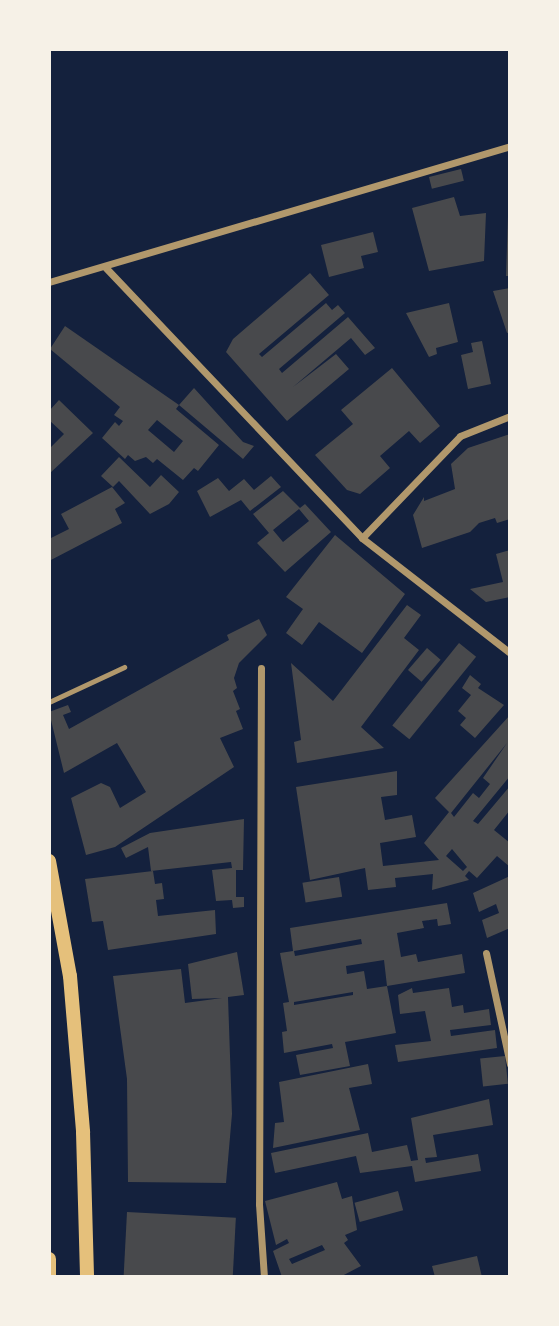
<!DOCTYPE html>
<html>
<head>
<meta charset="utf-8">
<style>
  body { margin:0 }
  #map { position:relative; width:559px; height:1326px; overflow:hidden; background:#14213d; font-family:"Work Sans",sans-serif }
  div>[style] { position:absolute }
  .building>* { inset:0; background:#48494c; transform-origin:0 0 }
  .service>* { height:5px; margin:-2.5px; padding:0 2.5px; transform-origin:2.5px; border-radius:2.5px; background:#b1986c }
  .minor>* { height:7px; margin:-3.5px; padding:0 3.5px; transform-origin:3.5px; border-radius:3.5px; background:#b1986c }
  .secondary>* { height:14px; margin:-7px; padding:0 7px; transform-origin:7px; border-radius:7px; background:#e5c07b }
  span { translate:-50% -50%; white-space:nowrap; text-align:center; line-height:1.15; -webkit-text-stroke:5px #f6f1e7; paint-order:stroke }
  .frame { position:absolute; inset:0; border:51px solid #f6f1e7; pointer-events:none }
</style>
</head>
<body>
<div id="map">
  <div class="building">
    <i style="left:461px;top:169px;width:12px;height:33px;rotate:76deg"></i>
    <i style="clip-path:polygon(454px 197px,460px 216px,486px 213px,484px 261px,429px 271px,412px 208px)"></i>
    <i style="clip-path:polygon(508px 216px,510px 216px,510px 276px,506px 276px)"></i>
    <i style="clip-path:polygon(373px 232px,378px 252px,361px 256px,364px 268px,329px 277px,321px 245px)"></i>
    <i style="clip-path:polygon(310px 273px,329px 295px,259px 354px,262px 357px,326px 303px,332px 310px,338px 305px,345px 313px,279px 369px,282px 373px,348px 317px,375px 348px,365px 355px,351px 338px,293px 387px,336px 354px,349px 369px,287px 421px,226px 352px,233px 339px)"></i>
    <i style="clip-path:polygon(510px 288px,510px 332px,507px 333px,493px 291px)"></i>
    <i style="clip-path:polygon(449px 303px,458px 342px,436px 348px,437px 354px,429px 357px,406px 313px)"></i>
    <i style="clip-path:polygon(evenodd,65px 326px,179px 405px,176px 409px,219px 445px,198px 471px,194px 468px,183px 480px,157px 459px,153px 463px,146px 457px,135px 461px,128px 455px,125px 459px,102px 438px,115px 422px,119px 426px,123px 421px,114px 415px,120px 407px,50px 349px,65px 326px,157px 420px,183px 441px,174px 452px,148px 430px,157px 420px)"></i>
    <i style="clip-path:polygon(482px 341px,491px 384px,468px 389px,461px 355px,473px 352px,471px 343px)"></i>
    <i style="clip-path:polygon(392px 368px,440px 426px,420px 443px,409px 431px,380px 456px,390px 468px,360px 494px,347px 490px,315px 455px,353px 424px,341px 410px)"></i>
    <i style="clip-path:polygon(194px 388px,243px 442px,254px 446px,243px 459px,179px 405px)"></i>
    <i style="clip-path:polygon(59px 400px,93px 433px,49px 474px,49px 449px,64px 434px,49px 420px,49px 411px)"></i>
    <i style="clip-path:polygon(510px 434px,510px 519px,497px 523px,495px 518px,479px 523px,470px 532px,422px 548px,413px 515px,424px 497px,424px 501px,455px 489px,451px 464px,468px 448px)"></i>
    <i style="clip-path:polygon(119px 457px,150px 487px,161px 475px,179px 492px,169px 504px,150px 514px,119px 481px,113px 487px,101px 476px)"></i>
    <i style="clip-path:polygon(271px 476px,281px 487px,250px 511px,241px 500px,210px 517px,197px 491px,218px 478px,229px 491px,244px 479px,254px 490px)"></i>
    <i style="clip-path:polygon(112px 487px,125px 503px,115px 509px,122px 523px,49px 561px,49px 539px,69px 529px,61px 514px)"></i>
    <i style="clip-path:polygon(evenodd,283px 491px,300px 508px,305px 504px,331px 532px,285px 572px,257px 543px,269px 533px,253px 514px,283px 491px,299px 509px,309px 521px,283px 542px,273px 530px,299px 509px)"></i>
    <i style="clip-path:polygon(335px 535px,405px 594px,362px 653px,319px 622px,302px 645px,286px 633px,303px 609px,286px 597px)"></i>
    <i style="clip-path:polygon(510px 550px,510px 597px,486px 602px,470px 589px,503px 582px,496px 554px)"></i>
    <i style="clip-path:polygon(407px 605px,421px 615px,404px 638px,419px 650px,361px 727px,384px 748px,297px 763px,294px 742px,301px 740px,291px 663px,333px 701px)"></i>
    <i style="clip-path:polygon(259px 619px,267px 635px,239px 663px,234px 678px,237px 688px,233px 691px,240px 709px,236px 711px,243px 729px,220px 738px,234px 767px,115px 847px,86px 855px,71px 798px,101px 783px,110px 787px,120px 808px,146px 792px,117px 743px,64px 773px,49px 712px,68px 705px,71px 712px,63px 715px,69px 729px,229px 640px,227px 635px)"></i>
    <i style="left:459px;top:643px;width:22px;height:106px;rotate:39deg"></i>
    <i style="left:427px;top:648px;width:18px;height:29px;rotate:41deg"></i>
    <i style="clip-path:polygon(470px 675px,481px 684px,478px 688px,504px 705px,475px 738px,460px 725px,466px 718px,458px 711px,471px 695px,462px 688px)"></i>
    <i style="clip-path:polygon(evenodd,510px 715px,510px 776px,473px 821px,478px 824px,510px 786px,510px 810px,494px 830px,510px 843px,510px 867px,497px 856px,477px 878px,469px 871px,465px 876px,469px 880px,432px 890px,433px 874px,395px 878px,396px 887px,368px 890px,365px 868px,310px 880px,296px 787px,397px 771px,397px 795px,381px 797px,385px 820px,412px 815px,416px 837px,380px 843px,383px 866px,439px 860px,424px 843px,449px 812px,435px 798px,510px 715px,507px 743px,483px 778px,490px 784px,479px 798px,473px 793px,454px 817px,451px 813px,507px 743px,510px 715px,452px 849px,467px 867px,463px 871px,446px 856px,452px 849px)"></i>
    <i style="clip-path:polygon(244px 819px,243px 870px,236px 870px,236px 897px,244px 897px,244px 907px,233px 908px,232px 900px,216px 901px,212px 870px,232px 868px,231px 862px,151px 871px,148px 847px,126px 858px,121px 848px,150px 833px)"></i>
    <i style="clip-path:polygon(153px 871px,155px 884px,162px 883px,164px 899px,156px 900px,158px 916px,215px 910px,216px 934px,108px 950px,103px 921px,92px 922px,85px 879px)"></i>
    <i style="clip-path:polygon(510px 876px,510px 928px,487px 938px,482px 920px,499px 913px,496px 904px,479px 912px,473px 893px)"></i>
    <i style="left:339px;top:877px;width:20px;height:37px;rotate:81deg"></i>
    <i style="clip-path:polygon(evenodd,447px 903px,451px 924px,438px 926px,437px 919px,422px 921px,424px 928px,397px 933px,401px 957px,416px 954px,418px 962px,462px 954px,465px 973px,387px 986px,384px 960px,346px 966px,347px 974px,364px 971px,367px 989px,387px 986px,396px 1033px,345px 1042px,350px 1066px,300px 1075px,296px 1055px,333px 1048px,332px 1044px,284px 1053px,282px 1032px,287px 1031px,283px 1003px,289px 1002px,280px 953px,293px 951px,290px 928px,447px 903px,361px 939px,362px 944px,295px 956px,294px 951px,361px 939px,447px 903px,353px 992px,353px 995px,294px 1005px,294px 1002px,353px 992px)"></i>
    <i style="clip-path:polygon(237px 952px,244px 995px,228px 997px,232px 1114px,226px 1183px,128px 1182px,127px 1079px,113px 976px,181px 969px,185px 1003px,222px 998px,192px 999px,188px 964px)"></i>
    <i style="clip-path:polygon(412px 988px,413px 993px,449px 988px,452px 1007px,463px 1005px,464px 1013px,489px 1009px,491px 1025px,450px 1030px,451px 1036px,495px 1030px,497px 1048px,398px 1062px,395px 1045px,431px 1041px,425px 1011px,400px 1014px,398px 995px)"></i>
    <i style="left:505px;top:1056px;width:28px;height:25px;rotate:84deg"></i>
    <i style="clip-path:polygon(368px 1064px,372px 1084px,349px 1088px,360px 1130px,273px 1148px,275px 1123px,284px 1122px,279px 1082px)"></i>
    <i style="clip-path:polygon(489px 1099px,493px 1125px,433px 1135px,437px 1157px,425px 1158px,426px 1163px,478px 1154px,481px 1171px,415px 1182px,412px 1166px,360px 1173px,356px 1156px,275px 1173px,271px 1153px,368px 1133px,372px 1152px,407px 1145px,411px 1161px,418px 1160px,411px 1118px)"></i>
    <i style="clip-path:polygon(evenodd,337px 1182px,342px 1199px,352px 1196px,357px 1230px,345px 1235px,348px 1240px,344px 1243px,361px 1266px,340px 1277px,282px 1277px,273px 1251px,289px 1243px,287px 1239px,276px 1245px,265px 1201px,337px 1182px,322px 1245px,325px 1250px,292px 1264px,289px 1259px,322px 1245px)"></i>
    <i style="left:398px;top:1191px;width:20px;height:45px;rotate:75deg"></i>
    <i style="left:127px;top:1212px;width:109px;height:65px;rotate:3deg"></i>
    <i style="clip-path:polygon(477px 1256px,482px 1277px,435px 1277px,432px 1266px)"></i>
  </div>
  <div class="service">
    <i style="left:49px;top:702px;width:83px;rotate:-25deg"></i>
  </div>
  <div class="minor">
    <i style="left:106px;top:268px;width:372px;rotate:46.5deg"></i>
    <i style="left:362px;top:538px;width:187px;rotate:37.8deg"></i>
    <i style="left:49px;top:282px;width:481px;rotate:-16.4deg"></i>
    <i style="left:362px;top:538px;width:141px;rotate:-46.1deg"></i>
    <i style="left:460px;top:436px;width:54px;rotate:-21.8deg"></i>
    <i style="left:261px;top:668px;width:536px;rotate:90.21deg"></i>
    <i style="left:259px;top:1204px;width:73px;rotate:86.1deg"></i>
    <i style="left:486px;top:953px;width:114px;rotate:77.8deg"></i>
  </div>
  <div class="secondary">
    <i style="left:49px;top:861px;width:117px;rotate:79.7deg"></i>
    <i style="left:70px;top:976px;width:157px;rotate:85.2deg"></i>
    <i style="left:83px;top:1132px;width:145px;rotate:88.4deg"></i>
    <i style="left:49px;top:1259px;width:18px;rotate:90deg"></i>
  </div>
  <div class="frame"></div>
</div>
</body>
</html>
